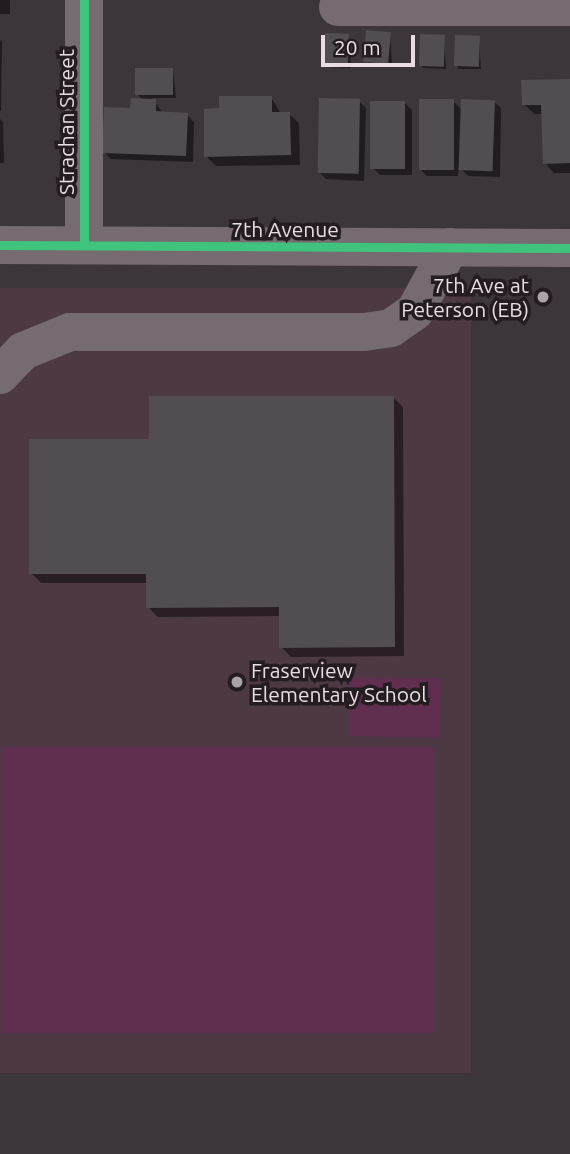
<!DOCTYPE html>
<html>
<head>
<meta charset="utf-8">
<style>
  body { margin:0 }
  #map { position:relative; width:570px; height:1154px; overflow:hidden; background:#3c363a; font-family:Ubuntu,sans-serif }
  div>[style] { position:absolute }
  .built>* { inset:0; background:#4c3944; transform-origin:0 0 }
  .green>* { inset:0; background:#602f50; transform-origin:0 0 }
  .shadow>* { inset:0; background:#0007; transform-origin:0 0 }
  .building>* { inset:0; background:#524d50; transform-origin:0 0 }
  .minor>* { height:38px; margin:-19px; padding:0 19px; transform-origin:19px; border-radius:19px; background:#756b71 }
  .cycleway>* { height:9px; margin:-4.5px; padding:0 4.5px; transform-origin:4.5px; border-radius:4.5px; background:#40c37c }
  .dots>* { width:19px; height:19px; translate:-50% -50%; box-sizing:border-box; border:4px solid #231c20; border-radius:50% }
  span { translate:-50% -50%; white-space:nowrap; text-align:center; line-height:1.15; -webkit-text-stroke:7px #231c20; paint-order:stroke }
  .street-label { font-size:21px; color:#e7dde3 }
  .poi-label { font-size:21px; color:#e7dde3 }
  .right { translate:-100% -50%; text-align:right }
  .left { translate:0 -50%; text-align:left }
  .scale { position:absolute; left:321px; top:35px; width:94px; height:32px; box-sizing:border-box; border:4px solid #e7dde3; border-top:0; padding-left:9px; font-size:21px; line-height:24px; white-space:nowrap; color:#e7dde3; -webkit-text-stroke:5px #231c20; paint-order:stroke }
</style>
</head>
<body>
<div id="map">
  <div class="built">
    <i style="left:471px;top:288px;width:785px;height:471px;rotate:90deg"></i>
  </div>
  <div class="green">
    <i style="left:350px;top:677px;width:91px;height:59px;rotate:1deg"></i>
    <i style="left:1px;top:747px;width:433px;height:286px"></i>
  </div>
  <div class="shadow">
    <i style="left:0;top:0;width:10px;height:14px"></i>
    <i style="clip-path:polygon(390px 33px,392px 65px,370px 65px,366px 61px)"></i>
    <i style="clip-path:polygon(349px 35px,351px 68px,328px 67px,325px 63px)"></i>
    <i style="clip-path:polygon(444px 37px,446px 69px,424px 68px,420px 65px)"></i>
    <i style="clip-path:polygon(479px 37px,481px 69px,459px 69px,456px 65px)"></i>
    <i style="clip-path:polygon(0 40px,2px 42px,1px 111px,0 111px)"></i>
    <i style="clip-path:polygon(173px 70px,176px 98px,152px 98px,163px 113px,187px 115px,194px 122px,193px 162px,111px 159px,104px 152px,143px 100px,137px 94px)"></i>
    <i style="clip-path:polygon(570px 81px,570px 173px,554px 173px,545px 163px,543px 114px,534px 114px,524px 104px)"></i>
    <i style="clip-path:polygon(271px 97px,281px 114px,289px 114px,299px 123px,300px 165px,216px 166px,206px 156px,221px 110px)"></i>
    <i style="clip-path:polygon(359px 101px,366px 108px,364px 181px,326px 179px,319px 172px)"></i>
    <i style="clip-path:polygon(453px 101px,463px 111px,494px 102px,501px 108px,500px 177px,468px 176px,459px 167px,458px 176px,427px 176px,420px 169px)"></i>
    <i style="clip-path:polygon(405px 103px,412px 110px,412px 175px,380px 175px,373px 168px)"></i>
    <i style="clip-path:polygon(0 119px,3px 122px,4px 163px,0 163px)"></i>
    <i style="clip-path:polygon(393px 397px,403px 407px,404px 656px,291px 657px,281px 647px,281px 616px,158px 617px,148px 607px,148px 583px,41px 583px,31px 573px)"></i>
  </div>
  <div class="building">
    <i style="left:366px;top:30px;width:25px;height:32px;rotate:5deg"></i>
    <i style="left:325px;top:33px;width:24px;height:31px;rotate:2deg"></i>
    <i style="left:420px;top:34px;width:25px;height:32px;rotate:2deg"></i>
    <i style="left:455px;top:35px;width:25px;height:31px;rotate:2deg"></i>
    <i style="left:135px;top:68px;width:38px;height:27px"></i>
    <i style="clip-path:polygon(570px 79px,570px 163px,543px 164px,541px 105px,522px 105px,521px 80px)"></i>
    <i style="clip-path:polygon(219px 96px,272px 96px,272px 112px,290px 112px,291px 155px,204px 157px,204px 109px,219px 108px)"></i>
    <i style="clip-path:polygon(131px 98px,156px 99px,156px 111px,188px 113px,186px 156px,102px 153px,104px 107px,130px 108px)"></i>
    <i style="left:319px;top:98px;width:41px;height:75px;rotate:1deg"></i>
    <i style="left:419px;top:99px;width:35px;height:71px"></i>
    <i style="left:461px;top:99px;width:34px;height:71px;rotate:2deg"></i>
    <i style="left:405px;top:101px;width:68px;height:35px;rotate:90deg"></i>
    <i style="clip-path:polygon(149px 396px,394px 396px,395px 647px,279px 648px,279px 607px,146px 608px,146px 574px,29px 574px,29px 439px,149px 439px)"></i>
  </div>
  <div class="minor">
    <i style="left:338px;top:7px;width:232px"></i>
    <i style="left:0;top:245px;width:570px;rotate:0.3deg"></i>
    <i style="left:84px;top:245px;width:245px;rotate:-90deg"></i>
    <i style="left:0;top:375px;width:33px;rotate:-46deg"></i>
    <i style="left:23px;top:351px;width:51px;rotate:-22deg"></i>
    <i style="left:70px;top:332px;width:294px"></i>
    <i style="left:364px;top:332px;width:27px;rotate:-8deg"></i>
    <i style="left:391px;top:328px;width:29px;rotate:-35deg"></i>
    <i style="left:415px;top:311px;width:73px;rotate:-61.3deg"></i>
  </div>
  <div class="cycleway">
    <i style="left:0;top:245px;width:570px;rotate:0.3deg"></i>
    <i style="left:84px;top:245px;width:245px;rotate:-90deg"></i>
  </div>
  <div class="dots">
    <i style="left:543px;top:297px;background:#aba3a8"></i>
    <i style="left:237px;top:682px;background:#aba3a8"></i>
  </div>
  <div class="street-label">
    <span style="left:66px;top:122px;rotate:-90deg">Strachan Street</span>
    <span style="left:285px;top:229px">7th Avenue</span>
  </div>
  <div class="poi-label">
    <span class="right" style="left:529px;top:297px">7th Ave at<br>Peterson (EB)</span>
    <span class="left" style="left:251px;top:682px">Fraserview<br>Elementary School</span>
  </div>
  <div class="scale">20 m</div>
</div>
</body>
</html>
